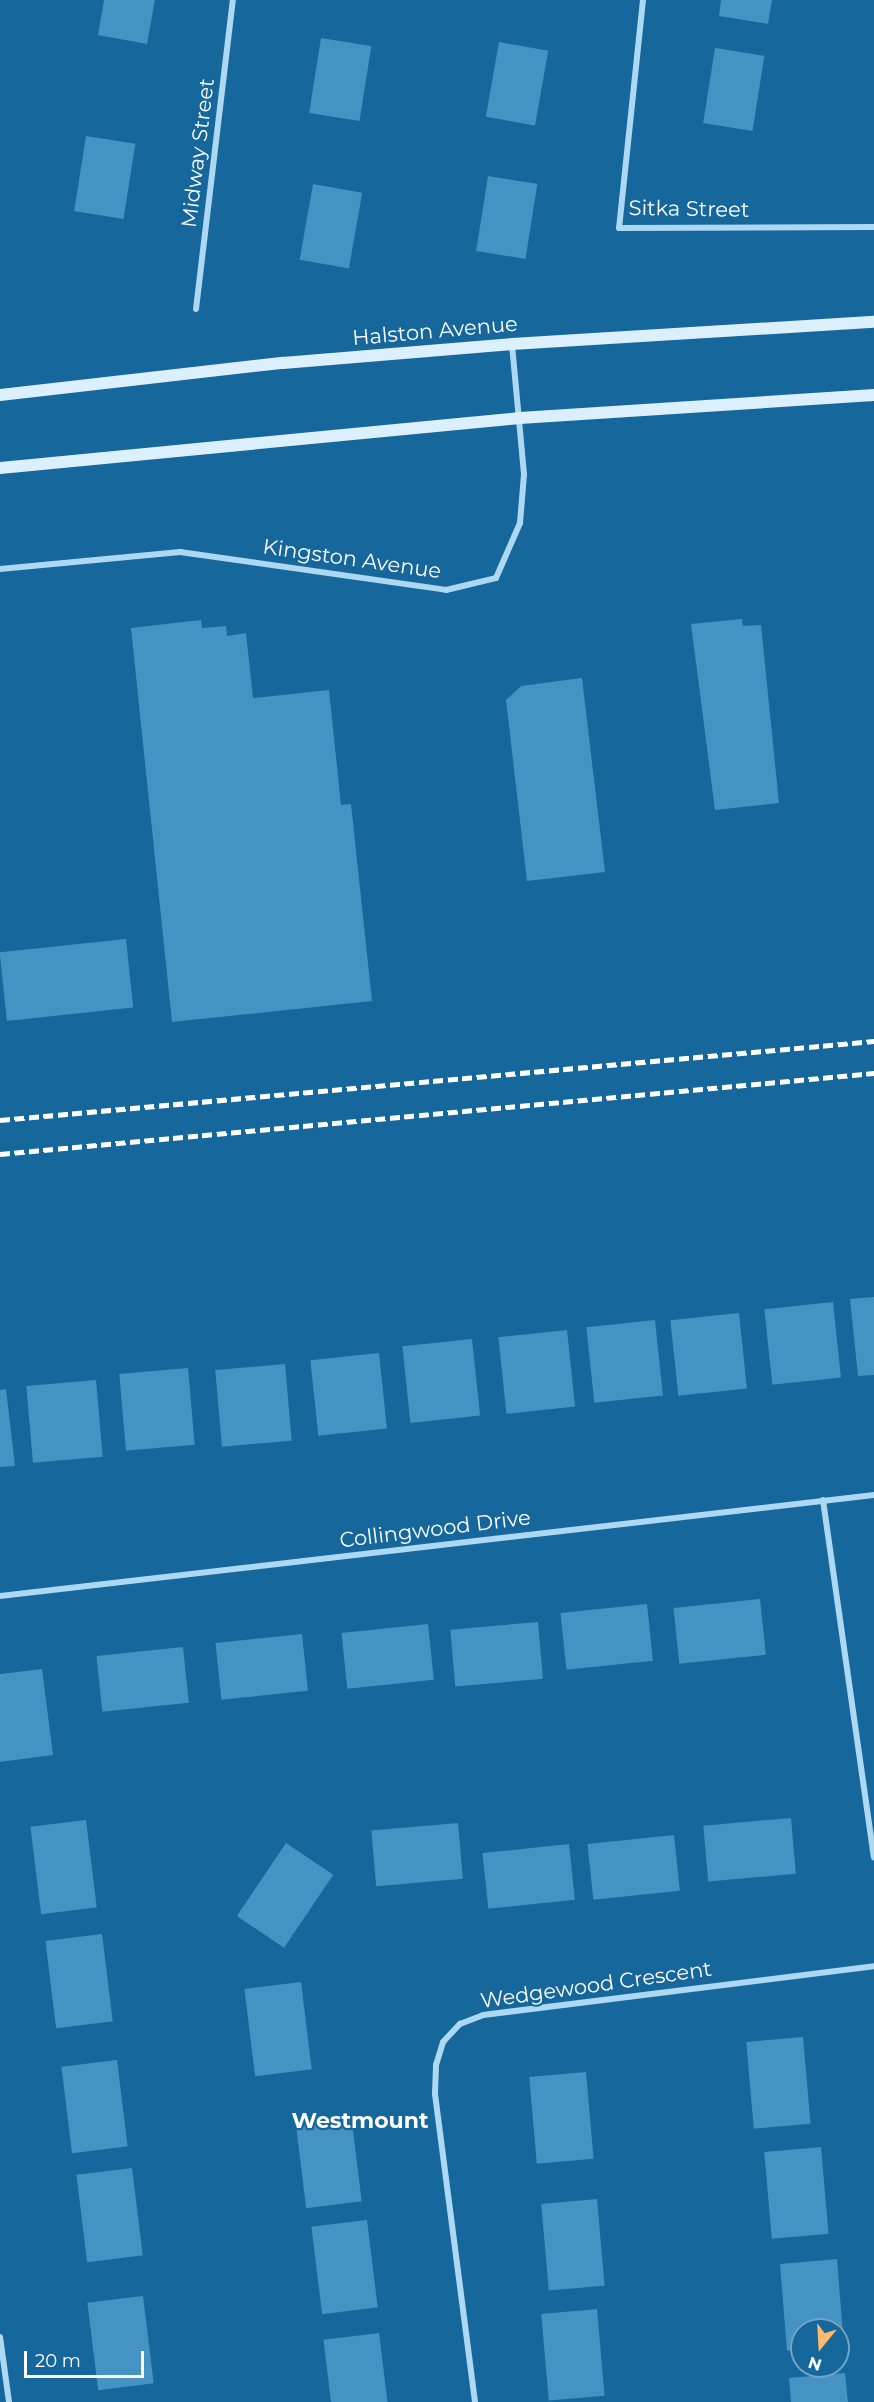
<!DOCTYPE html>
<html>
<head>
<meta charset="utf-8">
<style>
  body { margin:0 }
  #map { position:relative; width:874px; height:2402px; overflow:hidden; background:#16679b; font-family:Montserrat,sans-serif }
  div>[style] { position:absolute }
  .building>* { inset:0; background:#4493c3; transform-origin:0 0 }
  .minor>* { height:6px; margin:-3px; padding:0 3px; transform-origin:3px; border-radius:3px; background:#acd8f2 }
  .secondary>* { height:12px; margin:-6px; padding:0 6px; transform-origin:6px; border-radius:6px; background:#dbeffc }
  .rail>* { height:4.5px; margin-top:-2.25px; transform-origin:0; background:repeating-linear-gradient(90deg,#fff 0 10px,transparent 0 14.5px) }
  span { translate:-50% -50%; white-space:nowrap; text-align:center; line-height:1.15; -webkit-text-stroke:4.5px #16679b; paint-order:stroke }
  .street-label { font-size:21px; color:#fff }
  .neighbourhood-label { font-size:22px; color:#fff; font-weight:700 }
  .north { position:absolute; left:790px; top:2318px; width:60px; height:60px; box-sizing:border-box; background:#16679b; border:2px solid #73a4c3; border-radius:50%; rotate:198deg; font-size:16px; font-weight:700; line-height:24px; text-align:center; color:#fff }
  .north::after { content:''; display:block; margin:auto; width:21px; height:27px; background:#ffbb6d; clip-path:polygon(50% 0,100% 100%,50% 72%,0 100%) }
  .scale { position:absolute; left:24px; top:2351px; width:120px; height:27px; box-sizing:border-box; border:3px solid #fff; border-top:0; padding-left:8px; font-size:18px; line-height:21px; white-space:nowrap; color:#fff; -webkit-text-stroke:4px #16679b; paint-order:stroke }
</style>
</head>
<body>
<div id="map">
  <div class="building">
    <i style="clip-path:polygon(104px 0,155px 0,147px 44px,98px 35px)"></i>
    <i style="clip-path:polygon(721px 0,772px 0,768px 24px,719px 16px)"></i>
    <i style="left:321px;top:38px;width:51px;height:76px;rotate:9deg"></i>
    <i style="left:499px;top:42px;width:50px;height:76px;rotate:10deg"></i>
    <i style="left:715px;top:48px;width:50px;height:76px;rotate:9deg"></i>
    <i style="left:86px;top:136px;width:50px;height:76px;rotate:9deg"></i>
    <i style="left:488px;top:176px;width:50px;height:76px;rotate:9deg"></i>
    <i style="left:313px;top:184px;width:50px;height:77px;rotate:10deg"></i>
    <i style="clip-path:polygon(742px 619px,743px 626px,761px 625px,779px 803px,715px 810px,691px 624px)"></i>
    <i style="clip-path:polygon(201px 620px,202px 628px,226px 626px,227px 636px,246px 633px,253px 698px,329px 690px,341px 805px,351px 804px,372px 1001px,172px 1022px,131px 628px)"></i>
    <i style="clip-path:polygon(582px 678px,605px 872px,527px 881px,506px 700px,521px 686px)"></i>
    <i style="left:126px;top:939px;width:69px;height:127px;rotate:84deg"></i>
    <i style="clip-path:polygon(874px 1297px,874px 1375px,858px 1376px,850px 1299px)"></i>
    <i style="left:833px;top:1302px;width:76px;height:69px;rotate:84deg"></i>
    <i style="left:739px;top:1313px;width:76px;height:69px;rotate:84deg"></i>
    <i style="left:655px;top:1320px;width:76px;height:69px;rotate:84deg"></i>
    <i style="left:567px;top:1330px;width:77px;height:69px;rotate:84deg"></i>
    <i style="left:472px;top:1339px;width:77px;height:70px;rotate:84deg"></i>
    <i style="left:379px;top:1353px;width:76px;height:69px;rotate:84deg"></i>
    <i style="left:285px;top:1364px;width:77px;height:70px;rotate:85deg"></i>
    <i style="left:188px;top:1368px;width:77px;height:69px;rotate:85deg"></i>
    <i style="left:96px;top:1380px;width:77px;height:70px;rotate:85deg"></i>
    <i style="clip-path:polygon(6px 1389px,15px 1466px,0 1467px,0 1390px)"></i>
    <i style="left:760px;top:1599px;width:56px;height:87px;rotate:84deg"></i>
    <i style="left:647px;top:1604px;width:57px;height:87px;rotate:84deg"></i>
    <i style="left:538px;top:1622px;width:57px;height:88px;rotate:85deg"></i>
    <i style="left:428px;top:1624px;width:56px;height:87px;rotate:84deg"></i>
    <i style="left:302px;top:1634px;width:57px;height:87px;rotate:84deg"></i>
    <i style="left:183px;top:1647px;width:56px;height:87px;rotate:84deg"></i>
    <i style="clip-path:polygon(42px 1669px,53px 1755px,0 1762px,0 1674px)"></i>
    <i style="left:791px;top:1818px;width:56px;height:88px;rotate:85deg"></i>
    <i style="left:86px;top:1820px;width:88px;height:56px;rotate:83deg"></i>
    <i style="left:458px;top:1823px;width:56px;height:87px;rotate:85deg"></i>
    <i style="left:674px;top:1835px;width:56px;height:87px;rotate:84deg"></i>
    <i style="left:286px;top:1843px;width:57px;height:88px;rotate:34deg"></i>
    <i style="left:569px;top:1844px;width:56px;height:87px;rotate:84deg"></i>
    <i style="left:102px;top:1934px;width:88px;height:57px;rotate:83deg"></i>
    <i style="left:301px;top:1982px;width:88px;height:57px;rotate:83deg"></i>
    <i style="left:803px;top:2037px;width:87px;height:57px;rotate:85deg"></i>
    <i style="left:117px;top:2060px;width:87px;height:56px;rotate:83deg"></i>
    <i style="left:586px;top:2072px;width:87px;height:57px;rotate:85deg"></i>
    <i style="left:351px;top:2114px;width:88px;height:56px;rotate:83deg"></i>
    <i style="left:821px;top:2147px;width:87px;height:57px;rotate:85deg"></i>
    <i style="left:132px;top:2168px;width:88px;height:56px;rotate:83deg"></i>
    <i style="left:597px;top:2199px;width:87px;height:56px;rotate:85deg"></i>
    <i style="left:367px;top:2220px;width:88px;height:56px;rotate:83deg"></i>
    <i style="clip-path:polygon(837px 2259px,844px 2347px,838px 2347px,838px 2330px,802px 2330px,802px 2350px,787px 2351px,780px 2264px)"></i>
    <i style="left:143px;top:2296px;width:88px;height:56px;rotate:83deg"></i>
    <i style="left:597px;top:2309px;width:87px;height:56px;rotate:85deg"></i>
    <i style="left:379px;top:2333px;width:70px;height:56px;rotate:83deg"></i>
    <i style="clip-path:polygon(845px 2373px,848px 2402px,791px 2402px,789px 2378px)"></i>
  </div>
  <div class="minor">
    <i style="left:643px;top:0;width:229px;rotate:96deg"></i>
    <i style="left:619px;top:228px;width:255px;rotate:-0.2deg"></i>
    <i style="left:196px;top:309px;width:311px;rotate:-83.2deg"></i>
    <i style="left:0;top:569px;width:181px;rotate:-5.4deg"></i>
    <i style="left:180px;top:552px;width:269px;rotate:8.1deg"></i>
    <i style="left:446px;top:590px;width:51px;rotate:-13.5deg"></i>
    <i style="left:496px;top:578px;width:60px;rotate:-66.4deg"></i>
    <i style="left:520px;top:523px;width:49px;rotate:-85.3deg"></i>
    <i style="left:524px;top:474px;width:131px;rotate:-95.3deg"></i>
    <i style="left:823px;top:1500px;width:361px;rotate:81.9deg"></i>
    <i style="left:0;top:1596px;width:880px;rotate:-6.59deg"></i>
    <i style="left:0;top:2337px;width:66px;rotate:82.1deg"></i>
    <i style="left:475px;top:2402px;width:311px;rotate:-97.4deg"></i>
    <i style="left:435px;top:2094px;width:29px;rotate:-88deg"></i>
    <i style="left:436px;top:2065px;width:24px;rotate:-73deg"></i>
    <i style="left:443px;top:2042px;width:25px;rotate:-47deg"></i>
    <i style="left:460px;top:2024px;width:25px;rotate:-21deg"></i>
    <i style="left:483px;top:2015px;width:394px;rotate:-7.1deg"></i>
  </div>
  <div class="secondary">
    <i style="left:0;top:395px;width:285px;rotate:-6.5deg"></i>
    <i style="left:283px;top:363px;width:230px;rotate:-4.7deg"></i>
    <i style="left:512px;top:344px;width:363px;rotate:-3.5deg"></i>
    <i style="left:0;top:468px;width:522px;rotate:-5.49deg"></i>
    <i style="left:520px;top:418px;width:355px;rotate:-3.7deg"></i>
  </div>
  <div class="rail">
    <i style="left:0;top:1120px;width:878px;rotate:-5.16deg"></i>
    <i style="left:0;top:1154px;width:878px;rotate:-5.29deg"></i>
  </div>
  <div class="street-label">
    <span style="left:198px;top:153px;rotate:-83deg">Midway Street</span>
    <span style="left:689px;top:209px;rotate:1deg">Sitka Street</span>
    <span style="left:435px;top:331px;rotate:-5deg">Halston Avenue</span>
    <span style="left:352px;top:559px;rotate:8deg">Kingston Avenue</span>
    <span style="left:435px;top:1529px;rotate:-7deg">Collingwood Drive</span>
    <span style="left:596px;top:1985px;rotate:-8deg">Wedgewood Crescent</span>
  </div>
  <div class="neighbourhood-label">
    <span style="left:360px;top:2121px">Westmount</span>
  </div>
  <div class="north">N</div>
  <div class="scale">20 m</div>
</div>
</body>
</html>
